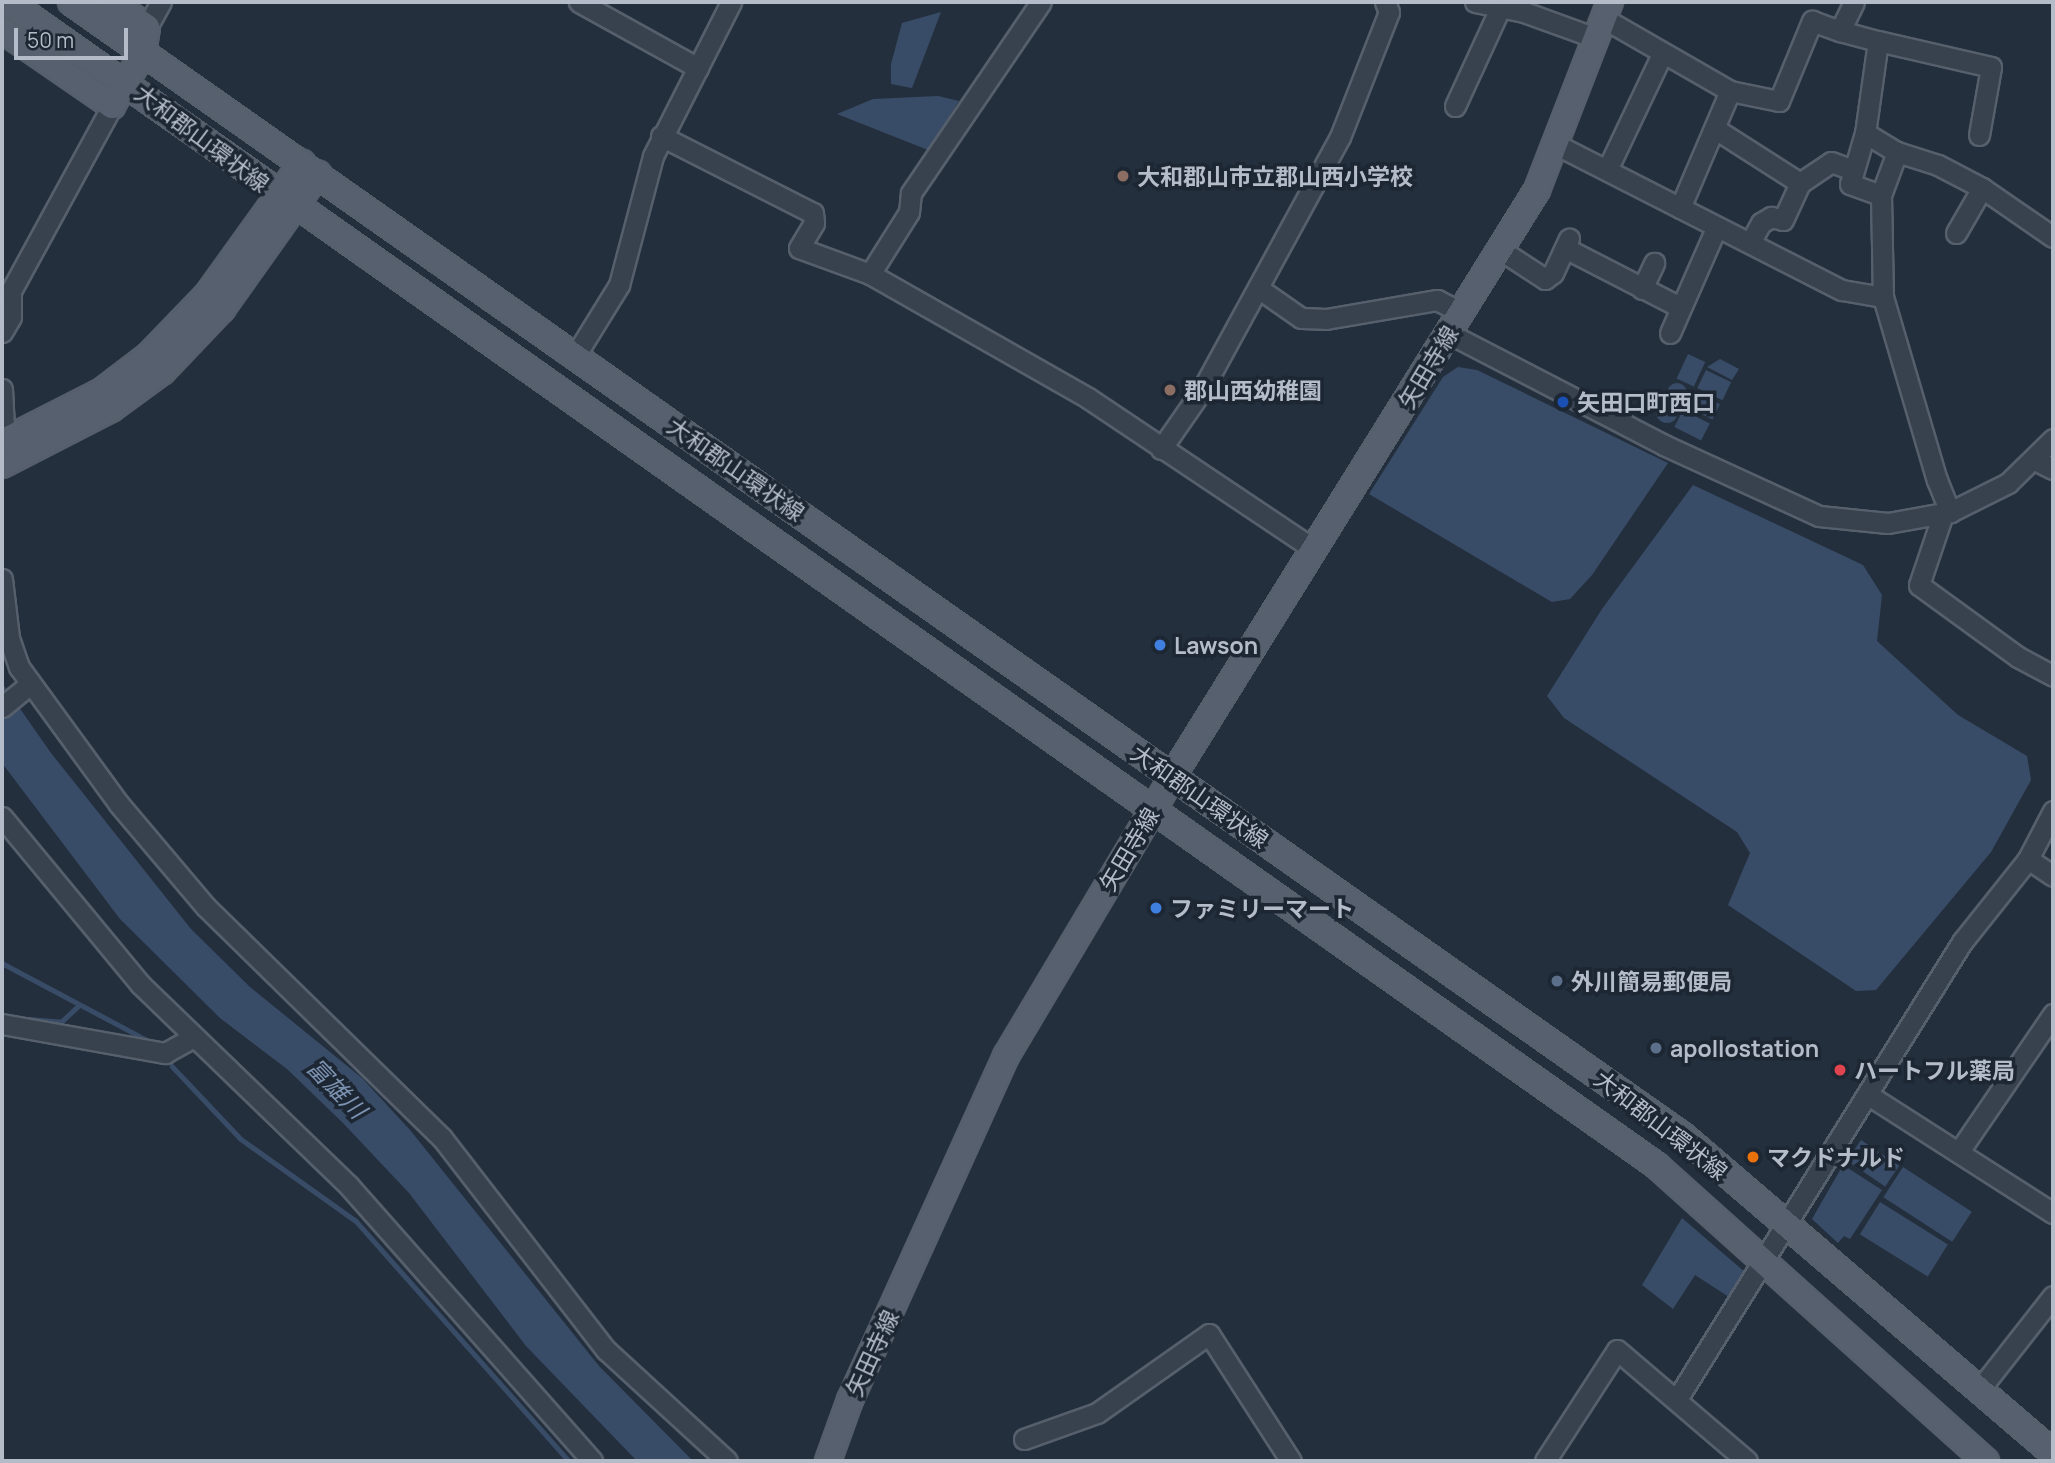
<!DOCTYPE html>
<html>
<head>
<meta charset="utf-8">
<style>
  body { margin:0 }
  #map { position:relative; width:2055px; height:1463px; overflow:hidden; background:#242f3e; font-family:Manrope,"Noto Sans JP",sans-serif }
  div>[style] { position:absolute }
  .water>* { inset:0; background:#394c67; transform-origin:0 0 }
  .round { border-radius:50% }
  .stream>* { height:4.5px; margin:-2.25px; padding:0 2.25px; transform-origin:2.25px; border-radius:2.25px; background:#394c67 }
  .roads { filter:drop-shadow(2px 0 #565f6c) drop-shadow(-2px 0 #565f6c) drop-shadow(0 2px #565f6c) drop-shadow(0 -2px #565f6c) }
  .minor>* { height:19px; margin:-9.5px; padding:0 9.5px; transform-origin:9.5px; border-radius:9.5px; background:#38414e }
  .major>* { height:24px; margin:-12px; padding:0 12px; transform-origin:12px; border-radius:12px; background:#56606e }
  .dots>* { width:19px; height:19px; translate:-50% -50%; box-sizing:border-box; border:4px solid #1d2633; border-radius:50% }
  span { translate:-50% -50%; white-space:nowrap; text-align:center; line-height:1.15; -webkit-text-stroke:7px #1d2633; paint-order:stroke }
  .street-label { font-size:23px; color:#b4bcc9 }
  .poi-label { font-size:23px; color:#b4bcc9; font-weight:700 }
  .left { translate:0 -50%; text-align:left }
  .water-label { font-size:24px; color:#7c92b1; font-style:italic }
  .frame { position:absolute; inset:0; border:4px solid #b4bcc9; pointer-events:none }
  .scale { position:absolute; left:14px; top:28px; width:114px; height:32px; box-sizing:border-box; border:4px solid #b4bcc9; border-top:0; padding-left:9px; font-size:21px; line-height:24px; white-space:nowrap; color:#b4bcc9; -webkit-text-stroke:5px #1d2633; paint-order:stroke }
</style>
</head>
<body>
<div id="map">
  <div class="water">
    <i style="clip-path:polygon(941px 12px,912px 88px,891px 84px,891px 64px,902px 23px)"></i>
    <i style="clip-path:polygon(938px 96px,959px 101px,928px 150px,837px 114px,873px 99px)"></i>
    <i style="left:1688px;top:354px;width:19px;height:27px;rotate:25deg"></i>
    <i style="clip-path:polygon(1720px 359px,1739px 369px,1732px 380px,1707px 367px)"></i>
    <i style="clip-path:polygon(1458px 367px,1477px 370px,1668px 463px,1592px 575px,1570px 599px,1552px 602px,1369px 494px,1443px 377px)"></i>
    <i style="left:1706px;top:370px;width:28px;height:20px;rotate:26deg"></i>
    <i class="round" style="left:1667px;top:383px;width:20px;height:20px"></i>
    <i style="left:1693px;top:391px;width:30px;height:17px;rotate:26deg"></i>
    <i class="round" style="left:1656px;top:401px;width:22px;height:22px"></i>
    <i style="left:1683px;top:410px;width:30px;height:19px;rotate:27deg"></i>
    <i style="clip-path:polygon(1693px 485px,1863px 565px,1882px 595px,1877px 641px,1958px 715px,2027px 756px,2031px 780px,1991px 852px,1876px 990px,1856px 991px,1728px 905px,1750px 853px,1737px 832px,1564px 718px,1547px 696px,1602px 609px)"></i>
    <i style="clip-path:polygon(2px 683px,51px 753px,191px 929px,250px 987px,362px 1078px,410px 1130px,599px 1366px,693px 1461px,637px 1461px,526px 1346px,409px 1193px,343px 1123px,287px 1069px,220px 1018px,120px 919px,2px 763px)"></i>
    <i style="left:1861px;top:1140px;width:46px;height:25px;rotate:34deg"></i>
    <i style="clip-path:polygon(1843px 1165px,1882px 1190px,1850px 1239px,1844px 1236px,1838px 1243px,1812px 1219px)"></i>
    <i style="left:1903px;top:1167px;width:82px;height:36px;rotate:33deg"></i>
    <i style="left:1880px;top:1202px;width:80px;height:38px;rotate:32deg"></i>
    <i style="clip-path:polygon(1682px 1218px,1746px 1273px,1729px 1297px,1695px 1275px,1673px 1309px,1642px 1285px)"></i>
  </div>
  <div class="stream">
    <i style="left:2px;top:963px;width:166px;rotate:28deg"></i>
    <i style="left:29px;top:1019px;width:32px;rotate:5deg"></i>
    <i style="left:61px;top:1022px;width:23px;rotate:-43deg"></i>
    <i style="left:172px;top:1066px;width:100px;rotate:46.6deg"></i>
    <i style="left:241px;top:1139px;width:141px;rotate:35.5deg"></i>
    <i style="left:356px;top:1221px;width:321px;rotate:48.4deg"></i>
  </div>
  <div class="roads">
    <div class="minor">
      <i style="left:579px;top:2px;width:136px;rotate:29deg"></i>
      <i style="left:1475px;top:2px;width:50px;rotate:11.5deg"></i>
      <i style="left:1524px;top:12px;width:73px;rotate:19.9deg"></i>
      <i style="left:1854px;top:2px;width:32px;rotate:116deg"></i>
      <i style="left:1840px;top:31px;width:39px;rotate:15deg"></i>
      <i style="left:1878px;top:41px;width:93px;rotate:98deg"></i>
      <i style="left:1865px;top:133px;width:37px;rotate:31deg"></i>
      <i style="left:1897px;top:152px;width:43px;rotate:17.6deg"></i>
      <i style="left:1938px;top:165px;width:50px;rotate:27.6deg"></i>
      <i style="left:1982px;top:188px;width:86px;rotate:34.6deg"></i>
      <i style="left:1603px;top:18px;width:146px;rotate:29.9deg"></i>
      <i style="left:1730px;top:91px;width:50px;rotate:11.5deg"></i>
      <i style="left:1779px;top:101px;width:87px;rotate:-67.6deg"></i>
      <i style="left:1812px;top:21px;width:30px;rotate:20deg"></i>
      <i style="left:147px;top:27px;width:29px;rotate:-61deg"></i>
      <i style="left:1878px;top:41px;width:116px;rotate:13deg"></i>
      <i style="left:1991px;top:67px;width:69px;rotate:100deg"></i>
      <i style="left:1455px;top:106px;width:108px;rotate:-65.3deg"></i>
      <i style="left:1717px;top:130px;width:98px;rotate:32.6deg"></i>
      <i style="left:1865px;top:133px;width:53px;rotate:106.4deg"></i>
      <i style="left:1850px;top:184px;width:33px;rotate:20deg"></i>
      <i style="left:661px;top:136px;width:170px;rotate:26.9deg"></i>
      <i style="left:813px;top:213px;width:10px;rotate:84deg"></i>
      <i style="left:814px;top:223px;width:29px;rotate:121deg"></i>
      <i style="left:799px;top:248px;width:76px;rotate:20.1deg"></i>
      <i style="left:870px;top:274px;width:251px;rotate:29.6deg"></i>
      <i style="left:1088px;top:398px;width:273px;rotate:33.8deg"></i>
      <i style="left:1555px;top:144px;width:322px;rotate:27deg"></i>
      <i style="left:1842px;top:290px;width:42px;rotate:9.7deg"></i>
      <i style="left:1897px;top:152px;width:46px;rotate:110.4deg"></i>
      <i style="left:1881px;top:195px;width:102px;rotate:88.9deg"></i>
      <i style="left:1883px;top:297px;width:191px;rotate:73.6deg"></i>
      <i style="left:1937px;top:480px;width:35px;rotate:68deg"></i>
      <i style="left:1607px;top:170px;width:128px;rotate:-64.6deg"></i>
      <i style="left:1680px;top:208px;width:127px;rotate:-66.9deg"></i>
      <i style="left:1956px;top:233px;width:52px;rotate:-60deg"></i>
      <i style="left:1751px;top:241px;width:21px;rotate:-61deg"></i>
      <i style="left:1761px;top:223px;width:12px;rotate:-31deg"></i>
      <i style="left:1771px;top:217px;width:12px;rotate:14deg"></i>
      <i style="left:1783px;top:220px;width:41px;rotate:-65.3deg"></i>
      <i style="left:1800px;top:183px;width:37px;rotate:-34deg"></i>
      <i style="left:1831px;top:162px;width:23px;rotate:20deg"></i>
      <i style="left:1565px;top:248px;width:129px;rotate:27.2deg"></i>
      <i style="left:1499px;top:249px;width:55px;rotate:33.1deg"></i>
      <i style="left:1545px;top:279px;width:10px;rotate:-37deg"></i>
      <i style="left:1553px;top:273px;width:38px;rotate:-65deg"></i>
      <i style="left:870px;top:274px;width:73px;rotate:-57.8deg"></i>
      <i style="left:909px;top:212px;width:19px;rotate:-84deg"></i>
      <i style="left:911px;top:193px;width:231px;rotate:-55.8deg"></i>
      <i style="left:1258px;top:288px;width:52px;rotate:34.9deg"></i>
      <i style="left:1301px;top:318px;width:25px;rotate:2deg"></i>
      <i style="left:1326px;top:319px;width:113px;rotate:-9.7deg"></i>
      <i style="left:1437px;top:300px;width:27px;rotate:27deg"></i>
      <i style="left:1642px;top:289px;width:29px;rotate:-65deg"></i>
      <i style="left:2px;top:332px;width:17px;rotate:-59deg"></i>
      <i style="left:11px;top:317px;width:26px;rotate:-90deg"></i>
      <i style="left:11px;top:291px;width:211px;rotate:-61.4deg"></i>
      <i style="left:1670px;top:333px;width:115px;rotate:-66.3deg"></i>
      <i style="left:1450px;top:334px;width:241px;rotate:27.4deg"></i>
      <i style="left:1664px;top:445px;width:170px;rotate:24.6deg"></i>
      <i style="left:1819px;top:516px;width:69px;rotate:5.8deg"></i>
      <i style="left:1888px;top:523px;width:63px;rotate:-10.1deg"></i>
      <i style="left:1950px;top:512px;width:65px;rotate:-26.6deg"></i>
      <i style="left:2008px;top:483px;width:63px;rotate:-44.4deg"></i>
      <i style="left:575px;top:356px;width:84px;rotate:-58.2deg"></i>
      <i style="left:619px;top:285px;width:133px;rotate:-75.2deg"></i>
      <i style="left:653px;top:156px;width:173px;rotate:-63.1deg"></i>
      <i style="left:2px;top:389px;width:34px;rotate:87deg"></i>
      <i style="left:1161px;top:449px;width:72px;rotate:-55.2deg"></i>
      <i style="left:1202px;top:390px;width:288px;rotate:-61.4deg"></i>
      <i style="left:1340px;top:137px;width:134px;rotate:-68.6deg"></i>
      <i style="left:1389px;top:12px;width:11px;rotate:-112deg"></i>
      <i style="left:2035px;top:460px;width:20px;rotate:27deg"></i>
      <i style="left:1943px;top:514px;width:75px;rotate:108.7deg"></i>
      <i style="left:1919px;top:585px;width:122px;rotate:36deg"></i>
      <i style="left:2018px;top:657px;width:40px;rotate:28deg"></i>
      <i style="left:2px;top:579px;width:59px;rotate:83.2deg"></i>
      <i style="left:9px;top:638px;width:31px;rotate:71deg"></i>
      <i style="left:19px;top:667px;width:168px;rotate:53.9deg"></i>
      <i style="left:118px;top:803px;width:136px;rotate:49.8deg"></i>
      <i style="left:206px;top:907px;width:330px;rotate:44.4deg"></i>
      <i style="left:442px;top:1138px;width:268px;rotate:52.3deg"></i>
      <i style="left:606px;top:1350px;width:164px;rotate:42.5deg"></i>
      <i style="left:2px;top:707px;width:35px;rotate:-39deg"></i>
      <i style="left:2px;top:817px;width:217px;rotate:50.4deg"></i>
      <i style="left:140px;top:984px;width:291px;rotate:44deg"></i>
      <i style="left:349px;top:1186px;width:367px;rotate:48.5deg"></i>
      <i style="left:2028px;top:859px;width:30px;rotate:34deg"></i>
      <i style="left:2px;top:1024px;width:166px;rotate:10.1deg"></i>
      <i style="left:165px;top:1053px;width:33px;rotate:-29deg"></i>
      <i style="left:1870px;top:1096px;width:217px;rotate:32.6deg"></i>
      <i style="left:1960px;top:1150px;width:165px;rotate:-55.6deg"></i>
      <i style="left:1980px;top:1389px;width:118px;rotate:-51.9deg"></i>
      <i style="left:1677px;top:1399px;width:539px;rotate:-58.05deg"></i>
      <i style="left:1962px;top:942px;width:106px;rotate:-51.5deg"></i>
      <i style="left:2028px;top:859px;width:54px;rotate:-62.5deg"></i>
      <i style="left:1024px;top:1439px;width:77px;rotate:-19.6deg"></i>
      <i style="left:1097px;top:1413px;width:137px;rotate:-35.2deg"></i>
      <i style="left:1209px;top:1334px;width:151px;rotate:57.2deg"></i>
      <i style="left:1545px;top:1461px;width:132px;rotate:-57deg"></i>
      <i style="left:1617px;top:1350px;width:171px;rotate:40.5deg"></i>
    </div>
    <div class="major">
      <i style="left:9px;top:2px;width:2018px;rotate:35.23deg"></i>
      <i style="left:1657px;top:1166px;width:442px;rotate:41.9deg"></i>
      <i style="left:71px;top:2px;width:1970px;rotate:35.12deg"></i>
      <i style="left:1682px;top:1135px;width:489px;rotate:40.6deg"></i>
      <i style="left:2px;top:30px;width:134px;rotate:34.6deg"></i>
      <i style="left:112px;top:106px;width:61px;rotate:-59.7deg"></i>
      <i style="left:143px;top:53px;width:26px;rotate:-81deg"></i>
      <i style="left:147px;top:27px;width:43px;rotate:-144.5deg"></i>
      <i style="left:2px;top:442px;width:112px;rotate:-27deg"></i>
      <i style="left:102px;top:391px;width:58px;rotate:-37.3deg"></i>
      <i style="left:148px;top:356px;width:85px;rotate:-46deg"></i>
      <i style="left:207px;top:295px;width:163px;rotate:-54.3deg"></i>
      <i style="left:2px;top:465px;width:123px;rotate:-27.2deg"></i>
      <i style="left:111px;top:409px;width:64px;rotate:-36.2deg"></i>
      <i style="left:163px;top:371px;width:86px;rotate:-46.4deg"></i>
      <i style="left:222px;top:309px;width:166px;rotate:-54.6deg"></i>
      <i style="left:828px;top:1461px;width:65px;rotate:-70.2deg"></i>
      <i style="left:850px;top:1400px;width:378px;rotate:-65.6deg"></i>
      <i style="left:1006px;top:1056px;width:325px;rotate:-59.2deg"></i>
      <i style="left:1172px;top:777px;width:691px;rotate:-58.13deg"></i>
      <i style="left:1537px;top:190px;width:202px;rotate:-68.8deg"></i>
    </div>
  </div>
  <div class="dots">
    <i style="left:1123px;top:176px;background:#8d6e63"></i>
    <i style="left:1170px;top:390px;background:#8d6e63"></i>
    <i style="left:1563px;top:402px;background:#1a4fb4"></i>
    <i style="left:1160px;top:645px;background:#3f7fe0"></i>
    <i style="left:1156px;top:908px;background:#3f7fe0"></i>
    <i style="left:1557px;top:981px;background:#5c6f8a"></i>
    <i style="left:1656px;top:1048px;background:#5c6f8a"></i>
    <i style="left:1840px;top:1070px;background:#e0444e"></i>
    <i style="left:1753px;top:1157px;background:#e8710a"></i>
  </div>
  <div class="street-label">
    <span style="left:202px;top:138px;rotate:37deg">大和郡山環状線</span>
    <span style="left:1428px;top:367px;rotate:-59deg">矢田寺線</span>
    <span style="left:736px;top:469px;rotate:35deg">大和郡山環状線</span>
    <span style="left:1200px;top:796px;rotate:35deg">大和郡山環状線</span>
    <span style="left:1129px;top:849px;rotate:-59deg">矢田寺線</span>
    <span style="left:1661px;top:1125px;rotate:38deg">大和郡山環状線</span>
    <span style="left:872px;top:1353px;rotate:-65deg">矢田寺線</span>
  </div>
  <div class="poi-label">
    <span class="left" style="left:1137px;top:176px">大和郡山市立郡山西小学校</span>
    <span class="left" style="left:1184px;top:390px">郡山西幼稚園</span>
    <span class="left" style="left:1577px;top:402px">矢田口町西口</span>
    <span class="left" style="left:1174px;top:645px">Lawson</span>
    <span class="left" style="left:1170px;top:908px">ファミリーマート</span>
    <span class="left" style="left:1571px;top:981px">外川簡易郵便局</span>
    <span class="left" style="left:1670px;top:1048px">apollostation</span>
    <span class="left" style="left:1854px;top:1070px">ハートフル薬局</span>
    <span class="left" style="left:1767px;top:1157px">マクドナルド</span>
  </div>
  <div class="water-label">
    <span style="left:337px;top:1088px;rotate:46deg">富雄川</span>
  </div>
  <div class="frame"></div>
  <div class="scale">50 m</div>
</div>
</body>
</html>
